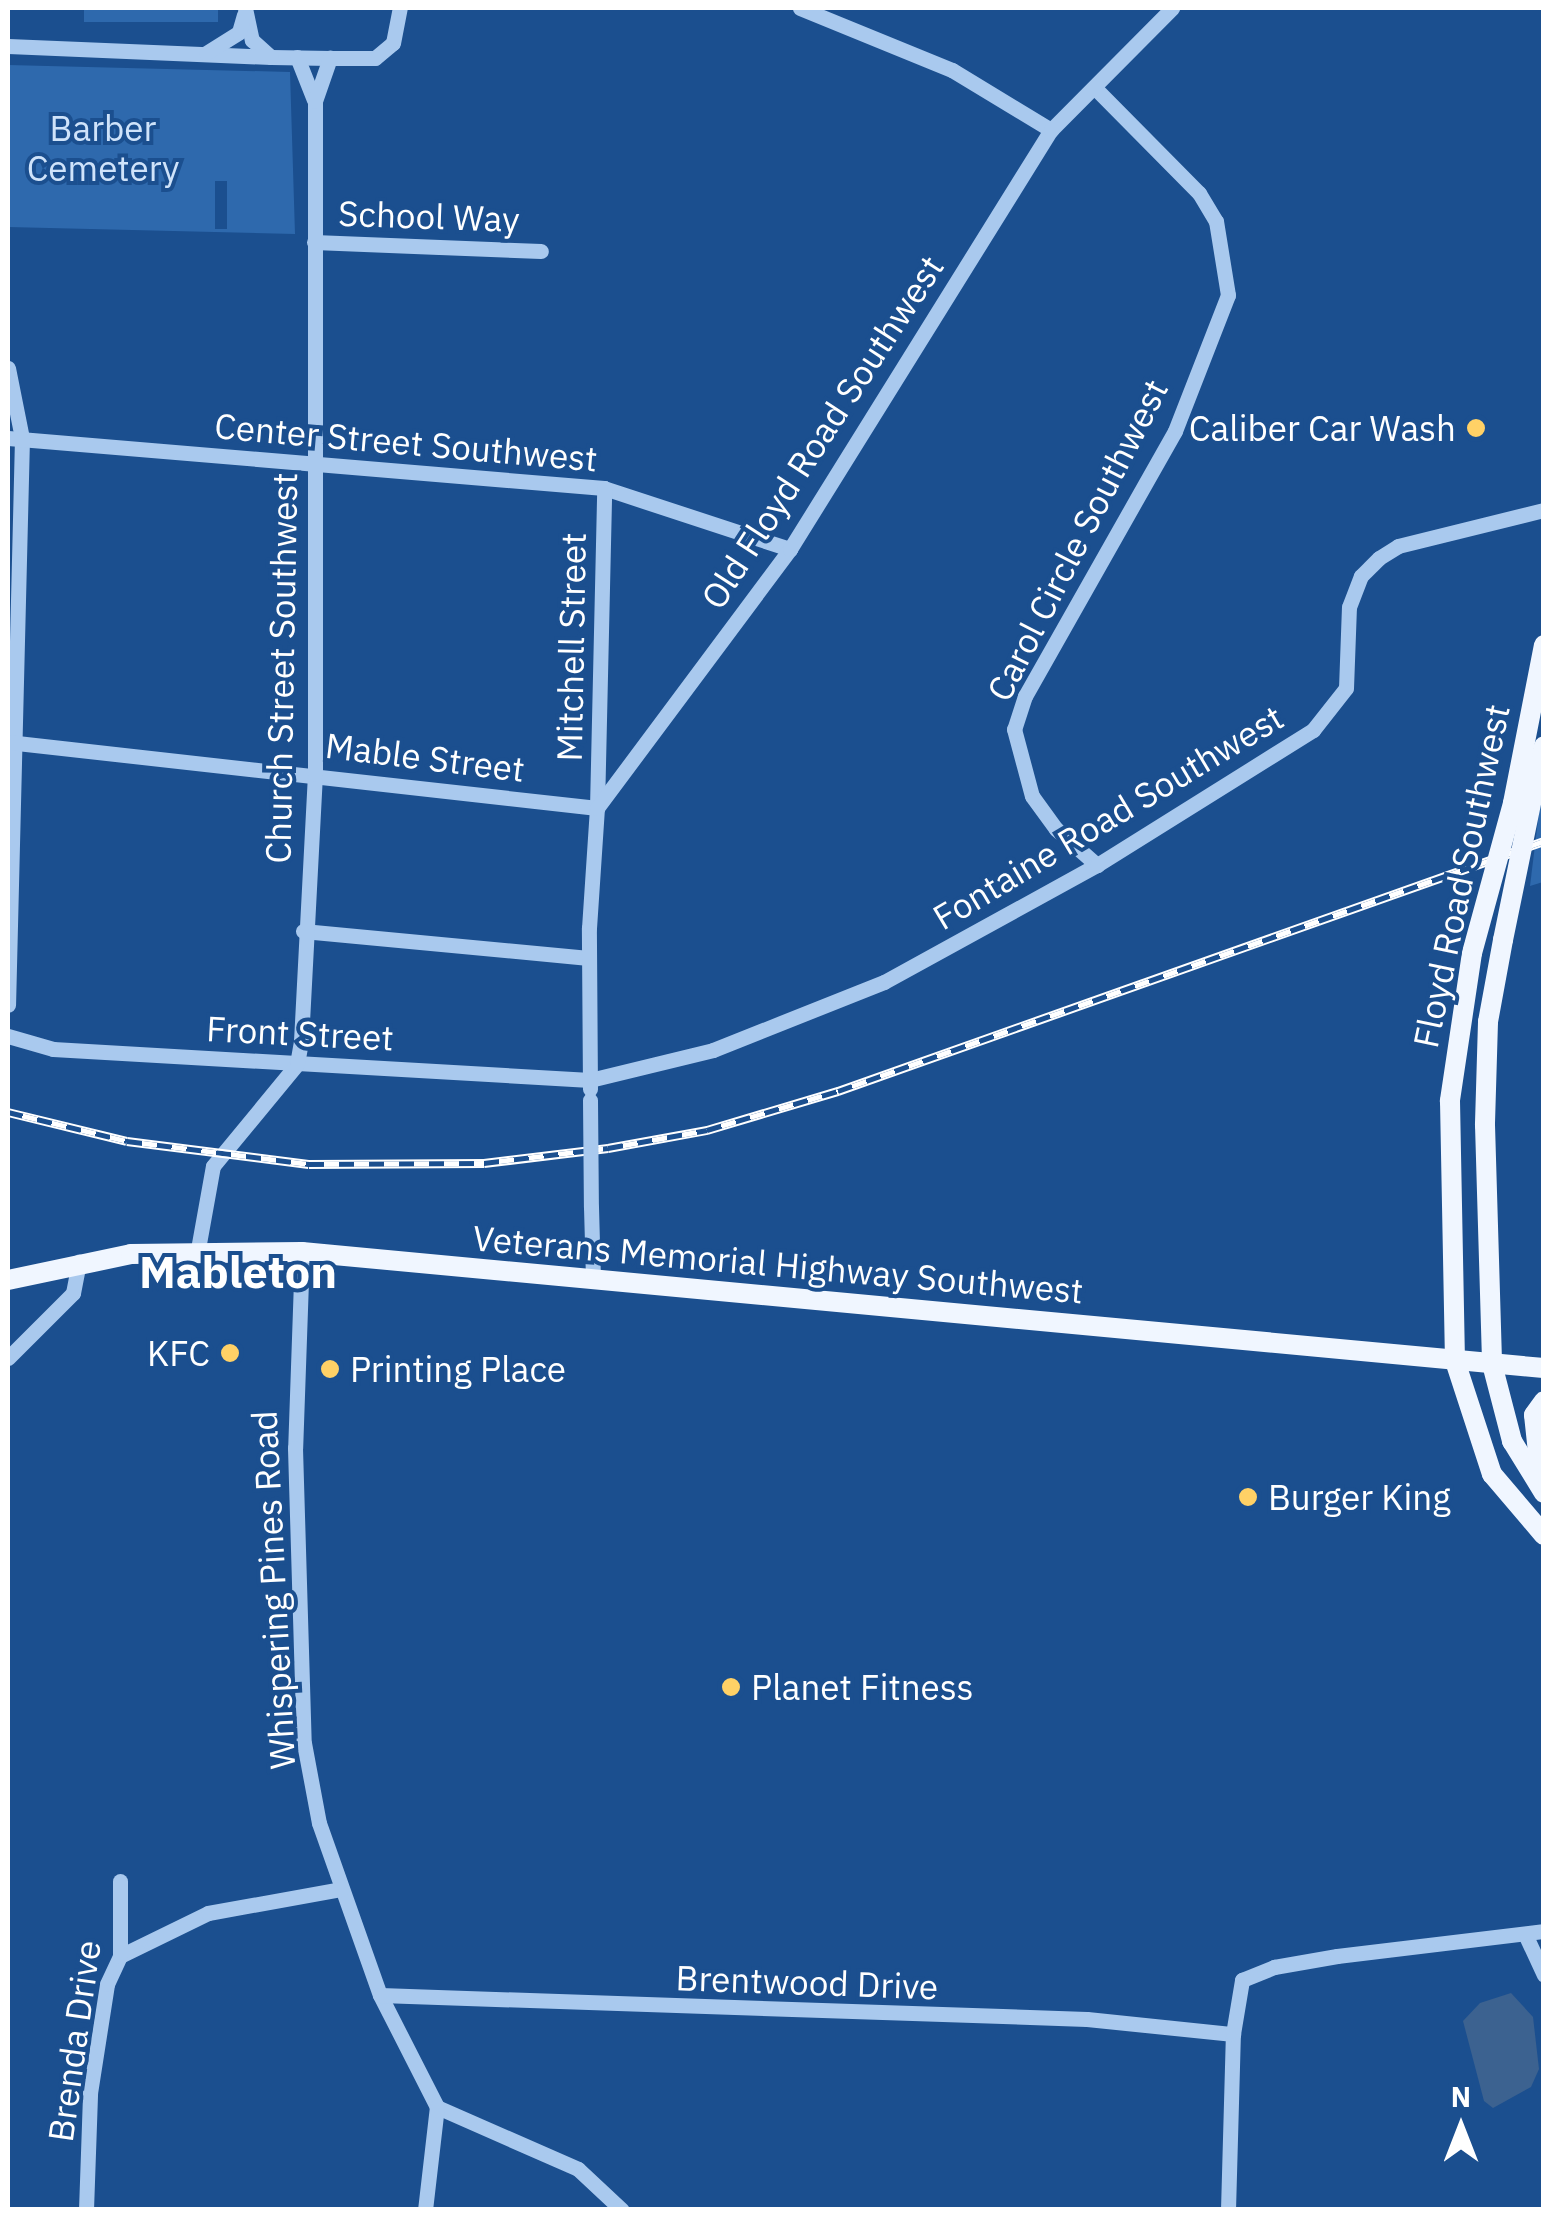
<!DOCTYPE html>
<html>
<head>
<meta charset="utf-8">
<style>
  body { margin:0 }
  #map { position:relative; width:1551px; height:2217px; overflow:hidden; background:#1b4f8f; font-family:"IBM Plex Sans",sans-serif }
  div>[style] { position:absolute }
  .green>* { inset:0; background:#2e69ad; transform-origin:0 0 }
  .water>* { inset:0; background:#3c6290 }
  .minor>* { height:15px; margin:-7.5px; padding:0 7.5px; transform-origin:7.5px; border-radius:7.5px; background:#a9c9ee }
  .major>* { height:20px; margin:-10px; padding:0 10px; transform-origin:10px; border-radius:10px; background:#f0f6ff }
  .rail>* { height:9px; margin-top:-4.5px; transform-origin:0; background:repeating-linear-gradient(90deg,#1b4f8f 0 15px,#fff 0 30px); box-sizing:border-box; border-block:2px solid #fff }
  .minor-bridge>* { height:15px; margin:-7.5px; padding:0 7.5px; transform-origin:7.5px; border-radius:7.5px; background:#a9c9ee }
  .major-bridge>* { height:20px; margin:-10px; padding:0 10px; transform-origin:10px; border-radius:10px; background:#f0f6ff }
  .dots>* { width:28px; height:28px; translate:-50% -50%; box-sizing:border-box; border:5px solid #1b4f8f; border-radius:50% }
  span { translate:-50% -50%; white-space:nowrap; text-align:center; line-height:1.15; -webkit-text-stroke:8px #1b4f8f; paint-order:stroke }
  .park-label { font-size:35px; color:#cfe3fa }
  .street-label { font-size:35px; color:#fff }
  .poi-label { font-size:35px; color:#fff }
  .right { translate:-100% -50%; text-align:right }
  .left { translate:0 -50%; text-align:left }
  .district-label { font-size:45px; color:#fff; font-weight:700 }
  .frame { position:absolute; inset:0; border:10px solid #fff; pointer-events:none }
  .north { position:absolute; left:1411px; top:2077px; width:100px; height:100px; -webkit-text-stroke:8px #1b4f8f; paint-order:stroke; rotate:0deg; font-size:28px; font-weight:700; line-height:40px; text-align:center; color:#fff }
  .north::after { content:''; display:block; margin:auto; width:35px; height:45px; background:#fff; clip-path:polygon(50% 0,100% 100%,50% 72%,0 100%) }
</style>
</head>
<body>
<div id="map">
  <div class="green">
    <i style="left:84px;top:8px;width:134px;height:14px"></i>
    <i style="clip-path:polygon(evenodd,8px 65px,290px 72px,295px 234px,8px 227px,8px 65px,215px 181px,227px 181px,227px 229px,215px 229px,215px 181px)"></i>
    <i style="clip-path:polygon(1543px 784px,1543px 882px,1530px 886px,1541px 796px)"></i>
  </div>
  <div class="water">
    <i style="clip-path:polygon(1511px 1993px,1533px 2017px,1539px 2069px,1531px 2087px,1493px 2108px,1484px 2101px,1463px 2021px,1480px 2003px)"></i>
  </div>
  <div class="minor">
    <i style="left:245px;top:8px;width:33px;rotate:78deg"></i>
    <i style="left:252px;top:40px;width:25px;rotate:42deg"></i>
    <i style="left:271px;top:57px;width:59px;rotate:1deg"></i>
    <i style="left:330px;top:58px;width:45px"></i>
    <i style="left:375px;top:58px;width:23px;rotate:-40deg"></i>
    <i style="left:393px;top:43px;width:36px;rotate:-79deg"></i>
    <i style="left:800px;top:8px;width:164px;rotate:22.2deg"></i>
    <i style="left:952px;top:70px;width:116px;rotate:31.2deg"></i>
    <i style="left:8px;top:46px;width:263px;rotate:2.4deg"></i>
    <i style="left:206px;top:53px;width:39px;rotate:-32deg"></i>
    <i style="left:239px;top:32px;width:18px;rotate:-74deg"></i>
    <i style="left:297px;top:57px;width:46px;rotate:68.4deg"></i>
    <i style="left:1095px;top:88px;width:148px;rotate:45.3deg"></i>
    <i style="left:1199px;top:193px;width:33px;rotate:59deg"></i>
    <i style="left:1216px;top:221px;width:75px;rotate:80.8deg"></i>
    <i style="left:1228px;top:295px;width:146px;rotate:111.3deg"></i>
    <i style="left:1175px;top:431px;width:305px;rotate:119.5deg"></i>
    <i style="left:1025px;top:696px;width:35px;rotate:108deg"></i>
    <i style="left:1014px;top:729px;width:69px;rotate:75deg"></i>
    <i style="left:1032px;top:796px;width:41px;rotate:54deg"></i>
    <i style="left:1056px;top:829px;width:55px;rotate:41.3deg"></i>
    <i style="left:314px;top:242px;width:227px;rotate:2.3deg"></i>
    <i style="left:8px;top:368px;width:71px;rotate:78.7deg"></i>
    <i style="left:22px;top:438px;width:567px;rotate:91.41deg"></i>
    <i style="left:8px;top:438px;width:598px;rotate:4.8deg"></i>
    <i style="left:604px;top:488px;width:196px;rotate:18.2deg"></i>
    <i style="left:8px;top:742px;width:593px;rotate:6.39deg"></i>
    <i style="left:597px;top:808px;width:320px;rotate:-88.7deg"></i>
    <i style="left:303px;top:931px;width:287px;rotate:5.4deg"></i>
    <i style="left:8px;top:1036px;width:47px;rotate:16.1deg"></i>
    <i style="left:53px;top:1049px;width:538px;rotate:3.3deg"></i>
    <i style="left:590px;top:1080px;width:127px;rotate:-13.7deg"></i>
    <i style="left:713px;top:1050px;width:184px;rotate:-21.7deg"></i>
    <i style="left:884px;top:982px;width:243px;rotate:-28.8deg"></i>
    <i style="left:1097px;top:865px;width:255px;rotate:-32deg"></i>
    <i style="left:1313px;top:730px;width:53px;rotate:-51.8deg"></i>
    <i style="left:1346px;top:688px;width:81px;rotate:-87.9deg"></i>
    <i style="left:1349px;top:607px;width:33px;rotate:-69deg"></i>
    <i style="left:1361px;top:576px;width:25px;rotate:-45deg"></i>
    <i style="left:1379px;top:558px;width:22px;rotate:-32deg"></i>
    <i style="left:1398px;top:546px;width:150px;rotate:-13.9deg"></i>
    <i style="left:590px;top:1089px;width:161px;rotate:-90.4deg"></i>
    <i style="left:589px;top:928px;width:120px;rotate:-86.2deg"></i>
    <i style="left:597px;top:808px;width:323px;rotate:-53.3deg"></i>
    <i style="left:790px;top:549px;width:494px;rotate:-58.1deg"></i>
    <i style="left:1051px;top:130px;width:172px;rotate:-45.2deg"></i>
    <i style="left:591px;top:1207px;width:72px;rotate:88.4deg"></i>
    <i style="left:198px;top:1249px;width:84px;rotate:-79.8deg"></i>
    <i style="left:213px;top:1166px;width:132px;rotate:-50.5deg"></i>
    <i style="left:297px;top:1064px;width:23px;rotate:-80deg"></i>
    <i style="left:301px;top:1041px;width:267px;rotate:-87deg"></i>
    <i style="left:315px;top:774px;width:673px;rotate:-90deg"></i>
    <i style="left:315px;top:101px;width:46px;rotate:-70.8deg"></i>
    <i style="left:302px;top:1252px;width:196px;rotate:92deg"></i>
    <i style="left:295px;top:1448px;width:295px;rotate:88.3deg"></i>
    <i style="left:304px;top:1743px;width:81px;rotate:79.4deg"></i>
    <i style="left:319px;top:1823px;width:182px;rotate:70.5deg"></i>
    <i style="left:380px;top:1995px;width:126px;rotate:63deg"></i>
    <i style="left:437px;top:2107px;width:154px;rotate:23.7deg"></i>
    <i style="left:578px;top:2169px;width:60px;rotate:43deg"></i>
    <i style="left:8px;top:1358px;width:92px;rotate:-45deg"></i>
    <i style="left:73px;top:1293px;width:32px;rotate:-79deg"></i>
    <i style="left:1525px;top:1934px;width:45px;rotate:65.1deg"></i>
    <i style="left:120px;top:1956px;width:98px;rotate:-26deg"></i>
    <i style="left:208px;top:1913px;width:136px;rotate:-10.2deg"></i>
    <i style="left:380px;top:1995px;width:707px;rotate:1.94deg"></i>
    <i style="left:1087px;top:2019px;width:147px;rotate:5.9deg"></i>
    <i style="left:86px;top:2210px;width:117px;rotate:-88deg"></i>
    <i style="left:90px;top:2093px;width:110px;rotate:-81.1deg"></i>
    <i style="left:107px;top:1984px;width:31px;rotate:-65deg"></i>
    <i style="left:120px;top:1956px;width:75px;rotate:-90deg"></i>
    <i style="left:425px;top:2210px;width:104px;rotate:-83.4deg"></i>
    <i style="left:1228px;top:2210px;width:176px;rotate:-88.4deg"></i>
    <i style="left:1233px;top:2034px;width:55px;rotate:-80.5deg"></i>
    <i style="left:1242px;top:1980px;width:35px;rotate:-22deg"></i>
    <i style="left:1274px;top:1967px;width:64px;rotate:-9.9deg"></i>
    <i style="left:1337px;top:1956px;width:209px;rotate:-6.9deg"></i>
  </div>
  <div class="major">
    <i style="left:1533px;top:794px;width:49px;rotate:-77.1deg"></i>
    <i style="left:1513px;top:803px;width:161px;rotate:-78.9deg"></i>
    <i style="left:1503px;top:940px;width:83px;rotate:100.4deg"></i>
    <i style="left:1488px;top:1022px;width:103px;rotate:91.7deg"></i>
    <i style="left:1485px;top:1125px;width:239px;rotate:88.3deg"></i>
    <i style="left:1492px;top:1364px;width:80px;rotate:75.4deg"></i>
    <i style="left:1512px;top:1441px;width:61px;rotate:58.4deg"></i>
    <i style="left:1472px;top:953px;width:150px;rotate:98.5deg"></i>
    <i style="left:1450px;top:1101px;width:260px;rotate:88.9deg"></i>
    <i style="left:1455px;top:1361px;width:119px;rotate:71.9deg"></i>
    <i style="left:1492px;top:1474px;width:80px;rotate:49.6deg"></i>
    <i style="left:8px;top:1280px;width:126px;rotate:-11.9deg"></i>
    <i style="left:131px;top:1254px;width:171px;rotate:-0.7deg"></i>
    <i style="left:302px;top:1252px;width:1247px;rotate:5.34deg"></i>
    <i style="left:1540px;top:1471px;width:56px;rotate:-96.1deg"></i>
    <i style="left:1534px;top:1415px;width:17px;rotate:-54deg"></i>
  </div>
  <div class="rail">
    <i style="left:8px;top:1112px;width:122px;rotate:13.7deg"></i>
    <i style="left:127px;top:1141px;width:183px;rotate:7.2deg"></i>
    <i style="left:309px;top:1164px;width:175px;rotate:-0.3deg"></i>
    <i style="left:484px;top:1163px;width:125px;rotate:-6.9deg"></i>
    <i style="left:608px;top:1148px;width:101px;rotate:-10.3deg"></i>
    <i style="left:707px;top:1130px;width:137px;rotate:-16.6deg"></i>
    <i style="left:838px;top:1091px;width:749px;rotate:-19.5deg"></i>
  </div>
  <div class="minor-bridge">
    <i style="left:590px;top:1100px;width:107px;rotate:89.5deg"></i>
  </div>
  <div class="major-bridge">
    <i style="left:1503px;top:940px;width:149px;rotate:-78.4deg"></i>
    <i style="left:1472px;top:953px;width:156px;rotate:-74.7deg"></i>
  </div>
  <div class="dots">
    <i style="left:1476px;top:428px;background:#ffd166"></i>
    <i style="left:230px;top:1353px;background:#ffd166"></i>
    <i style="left:330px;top:1369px;background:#ffd166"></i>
    <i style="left:1248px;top:1497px;background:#ffd166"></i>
    <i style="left:731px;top:1687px;background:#ffd166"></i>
  </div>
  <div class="park-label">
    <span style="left:103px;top:148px">Barber<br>Cemetery</span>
  </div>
  <div class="street-label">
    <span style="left:429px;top:216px;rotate:2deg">School Way</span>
    <span style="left:822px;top:432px;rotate:-57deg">Old Floyd Road Southwest</span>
    <span style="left:406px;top:442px;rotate:5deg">Center Street Southwest</span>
    <span style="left:1077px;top:540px;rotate:-63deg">Carol Circle Southwest</span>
    <span style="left:571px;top:647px;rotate:-89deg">Mitchell Street</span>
    <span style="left:281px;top:668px;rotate:-89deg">Church Street Southwest</span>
    <span style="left:425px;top:757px;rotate:7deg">Mable Street</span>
    <span style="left:1108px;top:817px;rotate:-31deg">Fontaine Road Southwest</span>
    <span style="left:1461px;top:876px;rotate:-78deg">Floyd Road Southwest</span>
    <span style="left:300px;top:1033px;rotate:3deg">Front Street</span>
    <span style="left:778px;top:1264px;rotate:5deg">Veterans Memorial Highway Southwest</span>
    <span style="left:273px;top:1590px;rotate:-93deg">Whispering Pines Road</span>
    <span style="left:807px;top:1982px;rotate:2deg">Brentwood Drive</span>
    <span style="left:74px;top:2041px;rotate:-82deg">Brenda Drive</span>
  </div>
  <div class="poi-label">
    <span class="right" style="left:1456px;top:428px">Caliber Car Wash</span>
    <span class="right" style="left:210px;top:1353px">KFC</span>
    <span class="left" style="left:350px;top:1369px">Printing Place</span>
    <span class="left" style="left:1268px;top:1497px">Burger King</span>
    <span class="left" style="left:751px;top:1687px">Planet Fitness</span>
  </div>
  <div class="district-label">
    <span style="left:238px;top:1272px">Mableton</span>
  </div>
  <div class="frame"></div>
  <div class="north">N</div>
</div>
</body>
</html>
